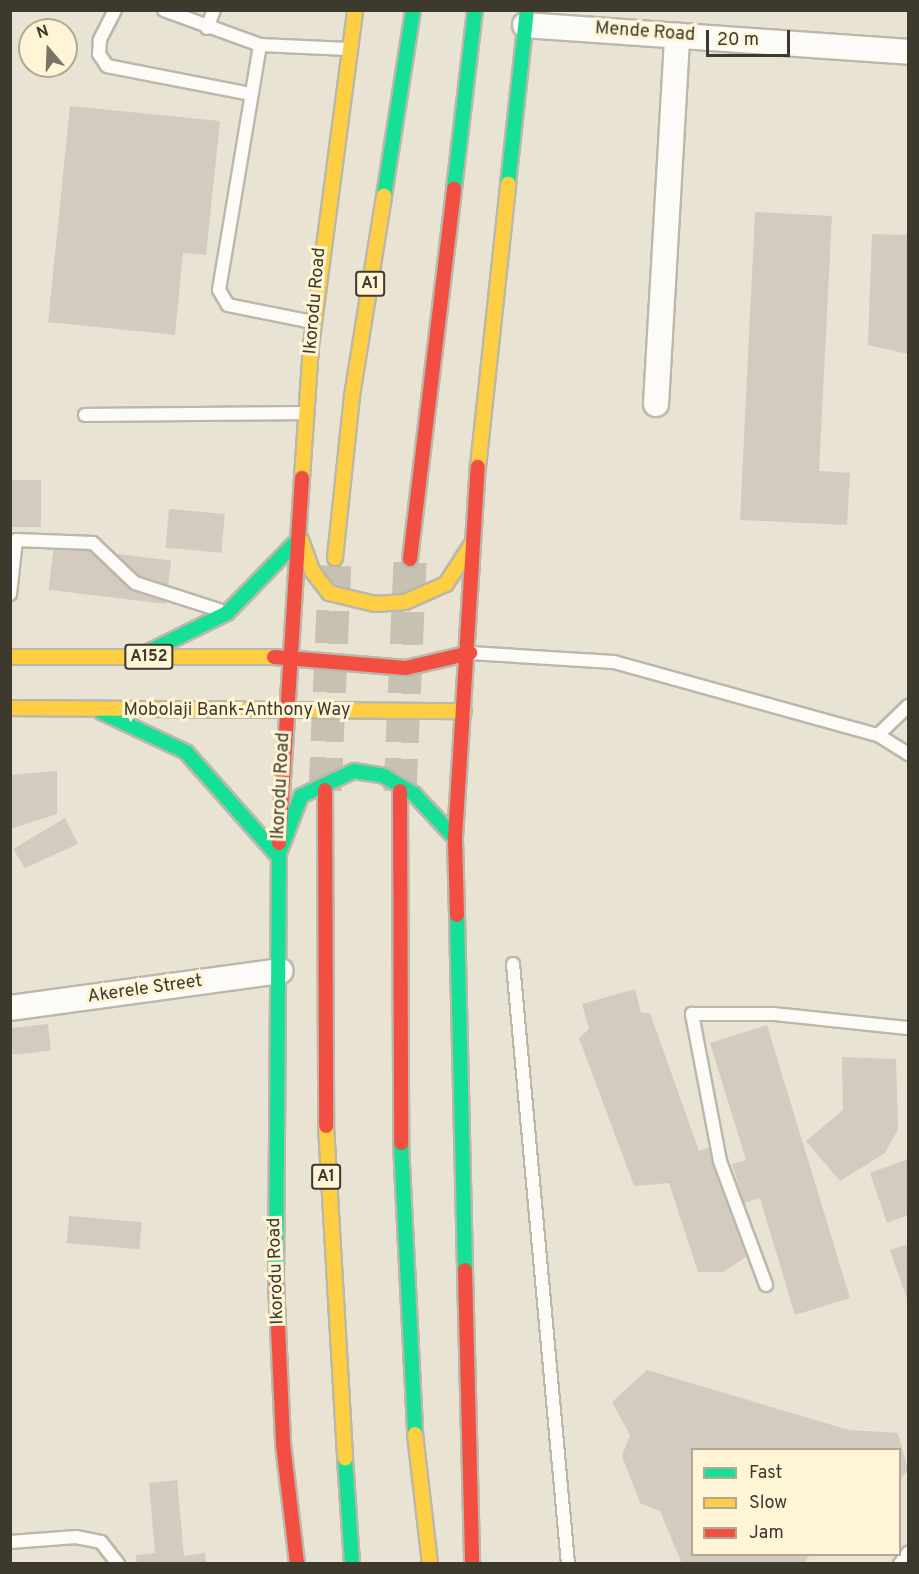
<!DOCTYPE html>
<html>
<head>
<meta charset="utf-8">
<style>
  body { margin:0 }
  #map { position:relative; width:919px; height:1574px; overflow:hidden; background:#e8e3d2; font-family:Overpass,sans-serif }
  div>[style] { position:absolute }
  .building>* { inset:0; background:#d3cbc0; transform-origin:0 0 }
  .highway-tunnel>* { height:33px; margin-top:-16.5px; transform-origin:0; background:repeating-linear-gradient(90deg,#c6c1b1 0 33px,transparent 0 49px) }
  .roads { filter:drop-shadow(2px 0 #bbb8aa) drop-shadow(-2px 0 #bbb8aa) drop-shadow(0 2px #bbb8aa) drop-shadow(0 -2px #bbb8aa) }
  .lane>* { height:12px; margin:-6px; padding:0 6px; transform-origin:6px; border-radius:6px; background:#fcfbf8 }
  .street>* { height:24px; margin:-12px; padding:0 12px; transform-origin:12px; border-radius:12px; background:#fcfbf8 }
  .fast>* { height:14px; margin:-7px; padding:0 7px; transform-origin:7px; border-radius:7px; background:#16e098 }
  .slow>* { height:14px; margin:-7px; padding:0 7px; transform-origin:7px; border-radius:7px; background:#ffcf43 }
  .jam>* { height:14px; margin:-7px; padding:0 7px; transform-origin:7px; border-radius:7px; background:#f24e42 }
  span { translate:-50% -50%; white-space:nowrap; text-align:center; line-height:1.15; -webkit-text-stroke:6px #fff5d6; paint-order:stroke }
  .shield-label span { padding:2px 4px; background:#fff5d6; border:2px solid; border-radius:4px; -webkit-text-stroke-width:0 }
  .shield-label { font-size:16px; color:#3d392d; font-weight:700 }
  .street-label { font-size:18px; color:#3d392d }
  .frame { position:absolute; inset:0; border:12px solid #3d392d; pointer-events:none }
  .legend { position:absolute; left:691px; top:1448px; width:210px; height:108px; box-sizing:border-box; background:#fff5d6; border:2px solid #b1aa92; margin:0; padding:8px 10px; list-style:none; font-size:18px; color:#3d392d }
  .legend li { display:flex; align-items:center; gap:12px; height:30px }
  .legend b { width:30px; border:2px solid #b1aa92 }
  .north { position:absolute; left:18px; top:18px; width:60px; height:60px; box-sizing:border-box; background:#fff5d6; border:2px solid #b1aa92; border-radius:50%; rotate:341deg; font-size:16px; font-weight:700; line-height:24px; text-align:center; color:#3d392d }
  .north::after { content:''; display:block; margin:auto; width:21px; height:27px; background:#797467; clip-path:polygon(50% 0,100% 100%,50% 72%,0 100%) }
  .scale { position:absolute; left:706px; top:30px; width:84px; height:27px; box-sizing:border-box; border:3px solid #3d392d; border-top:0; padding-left:8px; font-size:18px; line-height:21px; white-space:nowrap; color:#3d392d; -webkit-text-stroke:4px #fff5d6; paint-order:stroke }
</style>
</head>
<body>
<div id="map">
  <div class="building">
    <i style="clip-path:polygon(70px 106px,220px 121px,206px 255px,183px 253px,175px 335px,48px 322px)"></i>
    <i style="clip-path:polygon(755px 212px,832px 216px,819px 471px,850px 473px,847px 525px,740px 520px)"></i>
    <i style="clip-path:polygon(872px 234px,908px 235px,908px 354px,868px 345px)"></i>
    <i style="left:10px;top:480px;width:31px;height:47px"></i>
    <i style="left:169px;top:509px;width:56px;height:39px;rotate:5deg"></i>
    <i style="left:54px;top:546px;width:118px;height:44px;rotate:7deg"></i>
    <i style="clip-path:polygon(57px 771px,57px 814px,10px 829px,10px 775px)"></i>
    <i style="clip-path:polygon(65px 818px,78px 844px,25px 868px,13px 849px)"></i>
    <i style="clip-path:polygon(635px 989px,641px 1013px,650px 1013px,699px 1151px,710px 1147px,746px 1257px,723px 1272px,698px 1272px,669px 1183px,634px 1186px,579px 1038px,589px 1029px,582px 1004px)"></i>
    <i style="left:48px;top:1024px;width:27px;height:38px;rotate:84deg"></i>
    <i style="clip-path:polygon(767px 1025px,850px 1298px,795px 1315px,760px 1198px,744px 1203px,732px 1164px,746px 1160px,710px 1043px)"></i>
    <i style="clip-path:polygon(842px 1057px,896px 1059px,898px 1129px,885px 1153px,840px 1181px,806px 1141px,843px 1110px)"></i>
    <i style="clip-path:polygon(908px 1159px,908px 1215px,887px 1223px,870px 1173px)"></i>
    <i style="left:69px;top:1216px;width:73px;height:27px;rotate:5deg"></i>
    <i style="clip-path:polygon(908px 1244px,908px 1302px,890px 1250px)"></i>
    <i style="clip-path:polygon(647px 1370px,849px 1430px,898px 1433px,908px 1470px,900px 1479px,900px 1450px,692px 1450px,692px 1554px,811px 1554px,803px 1564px,682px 1564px,660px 1511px,640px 1503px,622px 1456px,630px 1435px,612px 1402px)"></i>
    <i style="clip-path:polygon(177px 1480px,184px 1556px,205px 1553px,206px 1564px,137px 1564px,136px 1555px,155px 1553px,149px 1483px)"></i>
  </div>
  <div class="highway-tunnel">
    <i style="left:325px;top:790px;width:225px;rotate:-87.5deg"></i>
    <i style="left:400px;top:791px;width:232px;rotate:-87.5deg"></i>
  </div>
  <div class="roads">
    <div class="lane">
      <i style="left:115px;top:10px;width:34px;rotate:117deg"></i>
      <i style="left:100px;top:40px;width:14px;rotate:94deg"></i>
      <i style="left:99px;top:54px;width:14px;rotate:56deg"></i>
      <i style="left:107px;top:66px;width:147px;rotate:11deg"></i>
      <i style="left:164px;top:10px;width:102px;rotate:20deg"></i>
      <i style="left:260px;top:45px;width:88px;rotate:2.6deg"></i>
      <i style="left:207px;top:28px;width:19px;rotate:-69deg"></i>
      <i style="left:260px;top:45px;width:248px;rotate:99.5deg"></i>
      <i style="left:219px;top:290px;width:17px;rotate:59deg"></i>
      <i style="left:228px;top:305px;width:86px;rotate:11.4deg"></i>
      <i style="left:85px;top:415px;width:219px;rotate:-0.5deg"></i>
      <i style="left:10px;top:594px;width:54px;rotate:-83.7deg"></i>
      <i style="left:16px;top:540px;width:77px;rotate:2.2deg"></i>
      <i style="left:93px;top:543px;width:58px;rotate:43.6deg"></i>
      <i style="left:135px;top:583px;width:88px;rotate:17.8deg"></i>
      <i style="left:470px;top:653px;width:144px;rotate:3.6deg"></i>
      <i style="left:614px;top:662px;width:274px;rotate:15.5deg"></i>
      <i style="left:878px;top:735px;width:36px;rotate:32deg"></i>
      <i style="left:878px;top:735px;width:42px;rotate:-44deg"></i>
      <i style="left:513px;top:964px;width:603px;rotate:84.76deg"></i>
      <i style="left:766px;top:1285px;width:132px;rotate:-110.4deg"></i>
      <i style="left:720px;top:1161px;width:150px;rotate:-100.8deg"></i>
      <i style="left:692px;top:1014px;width:82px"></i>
      <i style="left:774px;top:1014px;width:135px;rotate:6deg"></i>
      <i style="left:10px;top:1542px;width:66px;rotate:-4.3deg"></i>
      <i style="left:76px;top:1537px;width:25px;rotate:11deg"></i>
      <i style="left:101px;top:1542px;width:28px;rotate:52deg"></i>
      <i style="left:900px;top:1564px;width:14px;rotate:-54deg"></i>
    </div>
    <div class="street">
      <i style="left:525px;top:25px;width:384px;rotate:4deg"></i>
      <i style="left:656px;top:404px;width:369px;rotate:-86.7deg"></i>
      <i style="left:10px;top:1008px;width:273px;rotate:-7.8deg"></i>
    </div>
    <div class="fast">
      <i style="left:508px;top:184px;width:175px;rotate:-83.8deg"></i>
      <i style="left:454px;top:189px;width:180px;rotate:-83.3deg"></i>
      <i style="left:384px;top:196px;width:188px;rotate:-81.1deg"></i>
      <i style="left:148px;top:652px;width:88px;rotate:-26.3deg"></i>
      <i style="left:227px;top:613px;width:105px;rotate:-45.8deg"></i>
      <i style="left:101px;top:712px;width:94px;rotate:25.2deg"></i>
      <i style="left:186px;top:752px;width:139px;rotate:48.5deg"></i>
      <i style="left:278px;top:856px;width:64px;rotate:-69deg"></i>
      <i style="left:301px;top:796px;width:59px;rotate:-25.3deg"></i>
      <i style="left:354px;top:771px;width:30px;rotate:9deg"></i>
      <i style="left:384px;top:776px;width:35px;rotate:31deg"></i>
      <i style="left:414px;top:794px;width:60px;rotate:47deg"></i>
      <i style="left:457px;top:915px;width:355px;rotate:88.7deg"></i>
      <i style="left:401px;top:1143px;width:291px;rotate:87.2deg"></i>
      <i style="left:276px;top:1281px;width:438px;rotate:-89.6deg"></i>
      <i style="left:345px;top:1458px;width:106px;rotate:86.2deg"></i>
    </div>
    <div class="slow">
      <i style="left:478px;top:467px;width:285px;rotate:-83.9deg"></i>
      <i style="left:302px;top:478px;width:132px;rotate:-86.1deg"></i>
      <i style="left:311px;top:346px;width:339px;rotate:-82.5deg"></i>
      <i style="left:301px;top:540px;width:33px;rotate:70deg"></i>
      <i style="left:312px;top:571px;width:28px;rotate:52deg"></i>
      <i style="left:329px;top:593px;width:47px;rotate:13.4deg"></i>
      <i style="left:375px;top:604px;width:30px;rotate:-4deg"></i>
      <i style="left:405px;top:602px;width:45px;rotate:-23.7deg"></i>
      <i style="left:446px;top:584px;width:46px;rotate:-57.3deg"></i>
      <i style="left:335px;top:558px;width:163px;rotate:-84deg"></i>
      <i style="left:352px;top:396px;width:203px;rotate:-80.9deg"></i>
      <i style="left:10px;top:657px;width:264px"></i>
      <i style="left:10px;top:708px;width:454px;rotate:0.4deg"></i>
      <i style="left:326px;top:1126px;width:333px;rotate:86.7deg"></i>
      <i style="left:415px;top:1434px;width:131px;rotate:83.4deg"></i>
    </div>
    <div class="jam">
      <i style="left:410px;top:559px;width:373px;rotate:-83.2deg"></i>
      <i style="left:274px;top:657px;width:132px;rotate:4.8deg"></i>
      <i style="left:406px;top:668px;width:66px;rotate:-13.2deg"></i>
      <i style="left:325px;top:790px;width:336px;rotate:89.8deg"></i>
      <i style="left:400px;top:791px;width:352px;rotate:89.8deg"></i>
      <i style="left:279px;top:843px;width:366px;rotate:-86.4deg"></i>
      <i style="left:457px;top:915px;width:77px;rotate:-91.5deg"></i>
      <i style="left:455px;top:838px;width:372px;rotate:-86.5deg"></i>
      <i style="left:465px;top:1270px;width:294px;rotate:88.6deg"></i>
      <i style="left:276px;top:1281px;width:163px;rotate:87.5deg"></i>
      <i style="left:283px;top:1444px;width:121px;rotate:83.3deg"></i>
    </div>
  </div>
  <div class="shield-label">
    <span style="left:370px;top:284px">A1</span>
    <span style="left:149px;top:657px">A152</span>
    <span style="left:326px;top:1177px">A1</span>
  </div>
  <div class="street-label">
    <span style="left:645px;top:33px;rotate:4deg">Mende Road</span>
    <span style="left:316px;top:301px;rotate:-85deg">Ikorodu Road</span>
    <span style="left:237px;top:711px">Mobolaji Bank-Anthony Way</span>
    <span style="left:282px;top:786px;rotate:-87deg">Ikorodu Road</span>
    <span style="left:145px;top:990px;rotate:-8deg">Akerele Street</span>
    <span style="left:277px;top:1271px;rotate:-92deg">Ikorodu Road</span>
  </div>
  <div class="frame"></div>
  <ul class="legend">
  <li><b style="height:8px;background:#16e098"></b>Fast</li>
  <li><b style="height:8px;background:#ffcf43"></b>Slow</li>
  <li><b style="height:8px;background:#f24e42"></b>Jam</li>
  </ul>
  <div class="north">N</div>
  <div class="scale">20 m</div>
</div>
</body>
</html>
